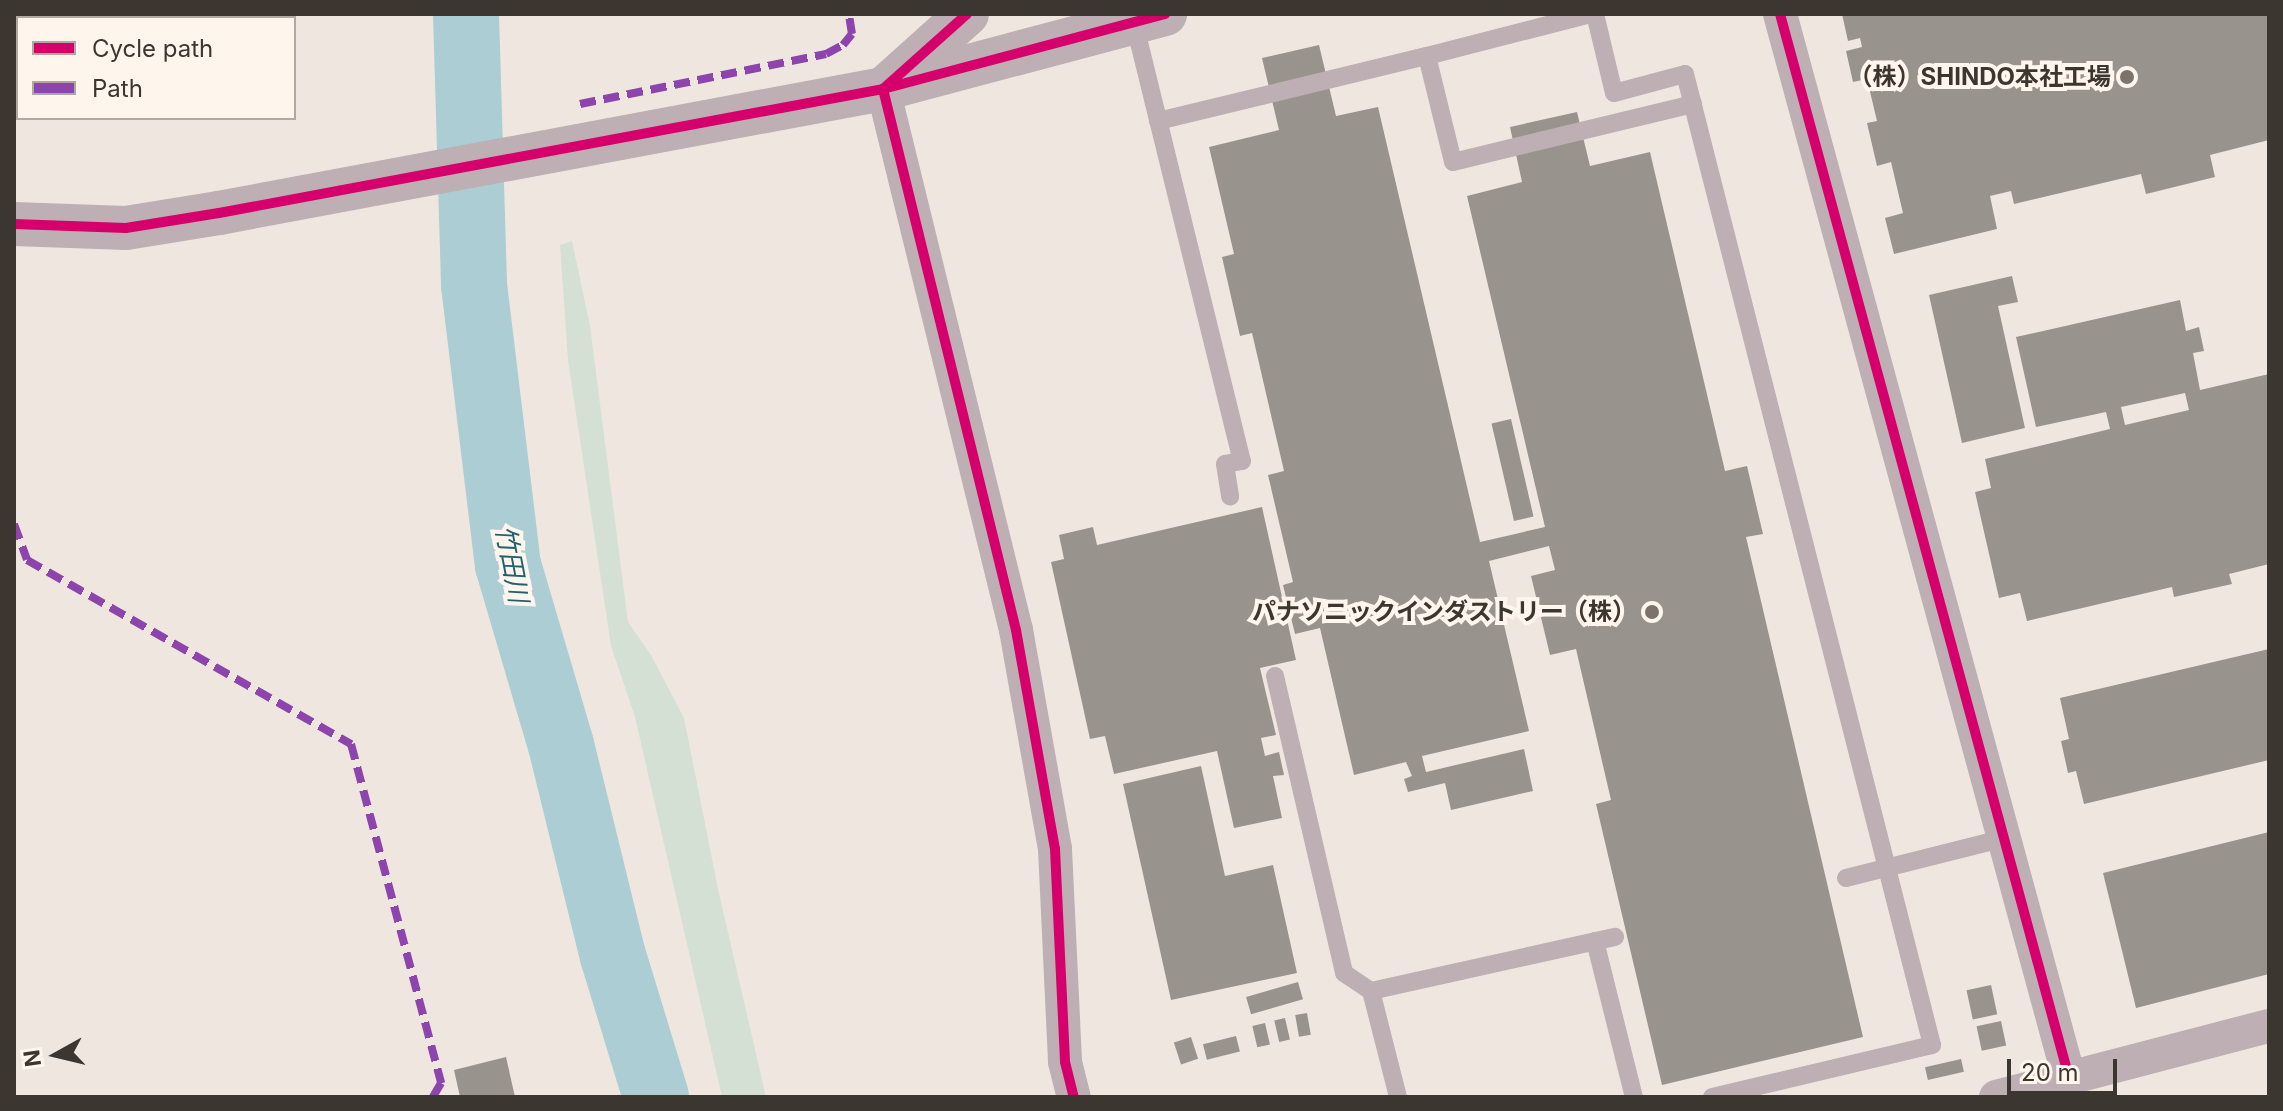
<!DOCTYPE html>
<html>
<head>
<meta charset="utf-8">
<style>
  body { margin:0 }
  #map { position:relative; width:2283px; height:1111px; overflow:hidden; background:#efe7df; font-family:Inter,"Noto Sans JP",sans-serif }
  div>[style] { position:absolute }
  .green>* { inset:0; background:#d4e0d3 }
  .river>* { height:66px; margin:-33px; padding:0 33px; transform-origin:33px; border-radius:33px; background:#accdd4 }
  .building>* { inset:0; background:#99938d; transform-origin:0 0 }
  .service>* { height:18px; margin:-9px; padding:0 9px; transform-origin:9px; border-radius:9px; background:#bdafb3 }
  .minor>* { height:34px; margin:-17px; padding:0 17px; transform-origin:17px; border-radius:17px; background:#bdafb3 }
  .tertiary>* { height:44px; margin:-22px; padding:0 22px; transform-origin:22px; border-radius:22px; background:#bdafb3 }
  .quiet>* { height:8px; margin-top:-4px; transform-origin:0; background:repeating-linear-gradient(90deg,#8e44ad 0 16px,transparent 0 24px) }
  .cycleway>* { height:10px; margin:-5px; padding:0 5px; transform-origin:5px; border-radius:5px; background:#d6006c }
  .dots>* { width:22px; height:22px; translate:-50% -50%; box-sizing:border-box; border:4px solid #fef6ed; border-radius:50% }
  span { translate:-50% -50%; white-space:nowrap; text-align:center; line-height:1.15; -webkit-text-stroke:8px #fef6ed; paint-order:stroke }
  .poi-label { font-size:24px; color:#3b3630; font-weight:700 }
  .right { translate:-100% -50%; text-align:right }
  .water-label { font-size:26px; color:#206170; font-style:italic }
  .frame { position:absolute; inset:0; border:16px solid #3b3630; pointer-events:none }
  .legend { position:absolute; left:16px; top:16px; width:280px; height:104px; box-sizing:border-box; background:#fef6ed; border:2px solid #b0a9a1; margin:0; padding:10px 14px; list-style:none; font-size:24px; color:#3b3630 }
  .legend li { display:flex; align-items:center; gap:16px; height:40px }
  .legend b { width:40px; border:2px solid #b0a9a1 }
  .north { position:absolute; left:16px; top:1015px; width:80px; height:80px; -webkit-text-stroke:6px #fef6ed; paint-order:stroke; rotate:262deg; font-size:22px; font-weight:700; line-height:32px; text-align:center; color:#3b3630 }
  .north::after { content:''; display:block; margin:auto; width:28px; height:36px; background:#3b3630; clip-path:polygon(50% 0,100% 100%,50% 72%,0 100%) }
  .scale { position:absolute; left:2007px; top:1059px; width:110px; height:36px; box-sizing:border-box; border:4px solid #3b3630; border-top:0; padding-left:10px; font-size:24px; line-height:28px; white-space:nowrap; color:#3b3630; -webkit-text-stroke:6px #fef6ed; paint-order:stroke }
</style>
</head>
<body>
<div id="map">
  <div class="green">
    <i style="clip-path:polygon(572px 241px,590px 326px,628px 622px,651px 655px,684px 718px,718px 889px,766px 1097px,722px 1097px,635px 717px,611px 646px,568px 360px,560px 245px)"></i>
  </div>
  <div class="river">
    <i style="left:466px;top:14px;width:271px;rotate:88.3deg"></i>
    <i style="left:474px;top:285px;width:282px;rotate:83.1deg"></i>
    <i style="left:508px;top:565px;width:188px;rotate:73.6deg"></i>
    <i style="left:561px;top:745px;width:217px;rotate:76.2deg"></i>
    <i style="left:613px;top:956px;width:147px;rotate:73deg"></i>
  </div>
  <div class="building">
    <i style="clip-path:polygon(1842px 14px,2269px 14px,2269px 140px,2210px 155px,2215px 177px,2146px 194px,2141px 174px,2014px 204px,2011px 191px,1990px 196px,1997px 229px,1894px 254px,1885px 218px,1903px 213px,1891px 162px,1877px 166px,1867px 123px,1877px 121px,1867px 79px,1853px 82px,1846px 51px,1862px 47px,1860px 38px,1848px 41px)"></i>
    <i style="clip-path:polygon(1319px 45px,1336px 116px,1378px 107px,1480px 542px,1545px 527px,1467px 196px,1522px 182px,1510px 127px,1577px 112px,1590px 166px,1650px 152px,1725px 471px,1747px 466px,1763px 534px,1746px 537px,1863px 1037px,1662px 1085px,1596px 804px,1611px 800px,1576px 649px,1550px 655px,1531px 576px,1555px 570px,1549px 546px,1489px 561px,1529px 731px,1422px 756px,1426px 772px,1524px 749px,1533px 791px,1451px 810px,1445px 783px,1408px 792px,1404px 779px,1412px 776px,1406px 762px,1354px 775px,1320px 628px,1295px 634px,1283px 585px,1293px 582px,1268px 475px,1284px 471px,1252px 333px,1240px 336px,1222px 257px,1234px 254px,1209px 147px,1279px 130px,1262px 58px)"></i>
    <i style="clip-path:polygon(2012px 276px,2018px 302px,1998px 306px,2025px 428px,1962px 443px,1929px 295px)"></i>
    <i style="clip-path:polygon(evenodd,2180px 300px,2186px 331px,2199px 327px,2204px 351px,2193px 353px,2200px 390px,2269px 374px,2269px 564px,2229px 574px,2232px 584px,2174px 597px,2172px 587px,2027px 621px,2020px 593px,1999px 598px,1975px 492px,1991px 488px,1985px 459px,2110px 429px,2106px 412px,2036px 427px,2016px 337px,2180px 300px,2185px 393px,2189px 410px,2125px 425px,2121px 407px,2185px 393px)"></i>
    <i style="left:1511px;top:419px;width:100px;height:20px;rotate:77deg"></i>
    <i style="clip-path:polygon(1262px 507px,1296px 660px,1260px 668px,1276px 735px,1261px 738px,1265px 756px,1279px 752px,1284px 775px,1273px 776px,1282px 818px,1234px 828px,1217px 751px,1114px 774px,1105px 736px,1090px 739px,1051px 562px,1064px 559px,1059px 535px,1093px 527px,1097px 545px)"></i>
    <i style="clip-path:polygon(2269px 649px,2269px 760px,2084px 804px,2076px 771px,2068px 773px,2061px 741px,2069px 739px,2060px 698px)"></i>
    <i style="clip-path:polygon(1201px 766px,1225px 876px,1273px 865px,1297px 973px,1171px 1000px,1123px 784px)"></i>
    <i style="clip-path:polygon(2269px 832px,2269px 974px,2136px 1008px,2103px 873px)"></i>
    <i style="left:1298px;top:982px;width:18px;height:54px;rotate:74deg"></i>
    <i style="left:1991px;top:985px;width:30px;height:25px;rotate:78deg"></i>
    <i style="left:1307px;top:1013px;width:22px;height:12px;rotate:80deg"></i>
    <i style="left:1285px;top:1018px;width:22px;height:11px;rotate:77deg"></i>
    <i style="left:2001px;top:1021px;width:25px;height:25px;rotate:78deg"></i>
    <i style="left:1265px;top:1023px;width:22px;height:13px;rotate:77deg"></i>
    <i style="left:1236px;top:1036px;width:16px;height:34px;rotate:76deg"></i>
    <i style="left:1191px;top:1037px;width:23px;height:18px;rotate:72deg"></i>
    <i style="clip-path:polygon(506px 1057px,515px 1097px,460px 1097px,454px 1070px)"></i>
    <i style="left:1961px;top:1059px;width:13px;height:37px;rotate:77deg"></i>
  </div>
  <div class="service">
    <i style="left:1595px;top:14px;width:81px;rotate:76.5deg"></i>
    <i style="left:1614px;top:93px;width:73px;rotate:-15deg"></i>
    <i style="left:1685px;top:74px;width:1002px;rotate:75.73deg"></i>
    <i style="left:1932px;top:1045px;width:226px;rotate:166.7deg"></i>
    <i style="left:1134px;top:22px;width:452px;rotate:76.2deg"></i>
    <i style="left:1242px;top:461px;width:17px;rotate:170deg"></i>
    <i style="left:1225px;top:464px;width:33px;rotate:81deg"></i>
    <i style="left:1427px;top:56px;width:169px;rotate:-14.4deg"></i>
    <i style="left:1158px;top:121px;width:277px;rotate:-13.6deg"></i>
    <i style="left:1427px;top:56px;width:109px;rotate:76.2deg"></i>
    <i style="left:1453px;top:162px;width:247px;rotate:-13.6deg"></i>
    <i style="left:1275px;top:676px;width:305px;rotate:76.9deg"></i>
    <i style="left:1344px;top:973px;width:32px;rotate:34deg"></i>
    <i style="left:1371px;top:991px;width:109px;rotate:75.7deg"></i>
    <i style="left:1846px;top:878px;width:164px;rotate:-14.1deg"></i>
    <i style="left:1595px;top:941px;width:161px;rotate:76deg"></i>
    <i style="left:1371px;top:991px;width:250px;rotate:-12.5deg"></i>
  </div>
  <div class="minor">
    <i style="left:1780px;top:14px;width:1103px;rotate:74.8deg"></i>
    <i style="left:883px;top:89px;width:557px;rotate:76.19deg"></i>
    <i style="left:1016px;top:630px;width:222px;rotate:79.9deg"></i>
    <i style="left:1055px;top:849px;width:213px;rotate:87.3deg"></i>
    <i style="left:1065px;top:1062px;width:36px;rotate:76deg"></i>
    <i style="left:1996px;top:1097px;width:282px;rotate:-14.6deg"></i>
  </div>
  <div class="tertiary">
    <i style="left:888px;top:85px;width:106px;rotate:-41.9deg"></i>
    <i style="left:14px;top:224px;width:112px;rotate:2deg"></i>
    <i style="left:126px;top:228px;width:94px;rotate:-9.2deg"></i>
    <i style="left:219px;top:213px;width:675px;rotate:-10.58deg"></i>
    <i style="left:883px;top:89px;width:292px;rotate:-14.9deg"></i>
  </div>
  <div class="quiet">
    <i style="left:580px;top:104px;width:251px;rotate:-11.5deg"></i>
    <i style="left:826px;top:54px;width:19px;rotate:-28deg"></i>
    <i style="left:843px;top:45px;width:14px;rotate:-51deg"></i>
    <i style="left:852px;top:34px;width:20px;rotate:-99deg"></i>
    <i style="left:14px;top:524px;width:38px;rotate:70deg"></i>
    <i style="left:27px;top:560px;width:373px;rotate:29.6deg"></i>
    <i style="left:351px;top:744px;width:351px;rotate:75.1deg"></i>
    <i style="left:441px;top:1083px;width:16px;rotate:120deg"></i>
  </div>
  <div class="cycleway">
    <i style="left:967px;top:14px;width:113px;rotate:138.2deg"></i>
    <i style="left:883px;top:89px;width:557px;rotate:76.19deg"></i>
    <i style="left:1016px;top:630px;width:222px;rotate:79.9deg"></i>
    <i style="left:1055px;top:849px;width:213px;rotate:87.3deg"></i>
    <i style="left:1065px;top:1062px;width:36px;rotate:76deg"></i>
    <i style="left:1780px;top:14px;width:1103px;rotate:74.8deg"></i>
    <i style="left:14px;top:224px;width:112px;rotate:2deg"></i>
    <i style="left:126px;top:228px;width:94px;rotate:-9.2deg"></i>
    <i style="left:219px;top:213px;width:675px;rotate:-10.58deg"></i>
    <i style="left:883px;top:89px;width:292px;rotate:-14.9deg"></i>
  </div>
  <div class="dots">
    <i style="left:2127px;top:77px;background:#7a746d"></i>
    <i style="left:1652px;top:612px;background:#7a746d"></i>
  </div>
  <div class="poi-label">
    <span class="right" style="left:2111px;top:77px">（株）SHINDO本社工場</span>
    <span class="right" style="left:1636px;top:612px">パナソニックインダストリー（株）</span>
  </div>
  <div class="water-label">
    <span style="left:512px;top:564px;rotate:79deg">竹田川</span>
  </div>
  <div class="frame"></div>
  <ul class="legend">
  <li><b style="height:10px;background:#d6006c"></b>Cycle path</li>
  <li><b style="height:10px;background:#8e44ad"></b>Path</li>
  </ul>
  <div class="north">N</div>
  <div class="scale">20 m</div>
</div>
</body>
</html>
